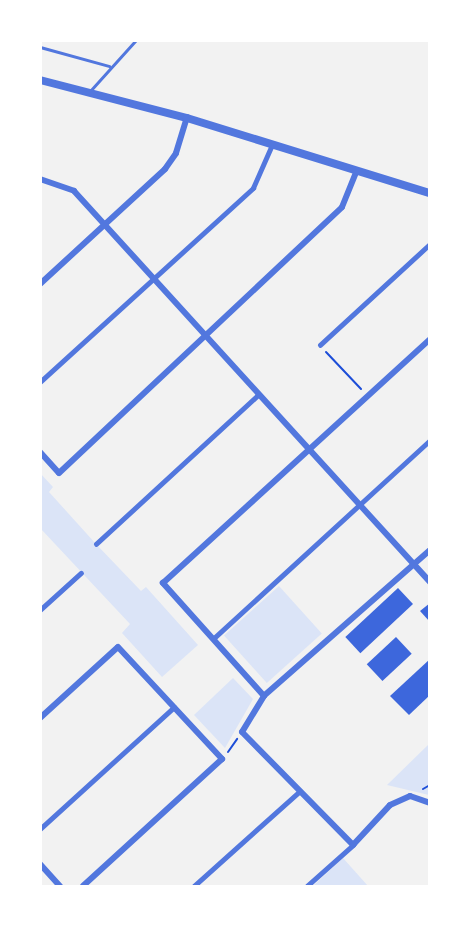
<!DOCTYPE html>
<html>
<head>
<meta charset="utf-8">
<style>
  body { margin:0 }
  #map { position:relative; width:470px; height:927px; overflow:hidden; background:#f2f2f2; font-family:"Archivo Narrow",sans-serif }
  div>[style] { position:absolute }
  .green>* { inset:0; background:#dbe4f7; transform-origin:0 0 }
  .building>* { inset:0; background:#3d67dc; transform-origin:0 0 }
  .path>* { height:2px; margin:-1px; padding:0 1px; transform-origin:1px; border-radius:1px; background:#1d4ed8 }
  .service>* { height:3px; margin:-1.5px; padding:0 1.5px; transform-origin:1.5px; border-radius:1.5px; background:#5277de }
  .pedestrian>* { height:4.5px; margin:-2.25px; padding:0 2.25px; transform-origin:2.25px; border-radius:2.25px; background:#5277de }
  .minor>* { height:6px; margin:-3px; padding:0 3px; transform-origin:3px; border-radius:3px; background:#5277de }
  .tertiary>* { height:8px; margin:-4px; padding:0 4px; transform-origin:4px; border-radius:4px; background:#5277de }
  span { translate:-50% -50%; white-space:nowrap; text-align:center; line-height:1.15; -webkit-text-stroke:4.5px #fff; paint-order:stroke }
  .frame { position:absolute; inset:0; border:42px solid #fff; pointer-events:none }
</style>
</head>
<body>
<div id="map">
  <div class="green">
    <i style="clip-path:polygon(40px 473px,53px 487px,49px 492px,96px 544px,141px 591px,146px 587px,198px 645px,162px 677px,122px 633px,130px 624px,41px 529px)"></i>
    <i style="left:279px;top:586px;width:64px;height:74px;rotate:48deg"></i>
    <i style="clip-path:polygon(233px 678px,253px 699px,225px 748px,194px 715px)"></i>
    <i style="clip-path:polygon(429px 744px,429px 795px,387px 785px)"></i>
    <i style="clip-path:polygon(343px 858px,368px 886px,313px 886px)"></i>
  </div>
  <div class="building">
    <i style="left:398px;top:588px;width:22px;height:72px;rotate:47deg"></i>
    <i style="clip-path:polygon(430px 603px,430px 622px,420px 611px)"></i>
    <i style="left:396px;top:637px;width:23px;height:40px;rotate:47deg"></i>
    <i style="clip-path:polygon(430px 659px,430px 695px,409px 715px,390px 696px)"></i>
  </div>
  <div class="path">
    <i style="left:326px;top:352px;width:51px;rotate:46.6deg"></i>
    <i style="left:228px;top:752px;width:16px;rotate:-55deg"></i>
    <i style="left:423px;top:789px;width:8px;rotate:-30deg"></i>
  </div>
  <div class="service">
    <i style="left:40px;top:47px;width:72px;rotate:15.4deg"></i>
    <i style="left:90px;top:91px;width:69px;rotate:-48deg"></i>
  </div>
  <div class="pedestrian">
    <i style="left:320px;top:345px;width:149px;rotate:-42.6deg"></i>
    <i style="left:40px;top:382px;width:288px;rotate:-42.3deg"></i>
    <i style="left:253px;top:188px;width:45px;rotate:-66.3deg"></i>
    <i style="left:96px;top:544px;width:220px;rotate:-42.6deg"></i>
    <i style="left:40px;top:610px;width:55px;rotate:-42.1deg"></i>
    <i style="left:213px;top:639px;width:294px;rotate:-42.5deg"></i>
    <i style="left:40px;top:829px;width:181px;rotate:-42.3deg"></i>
    <i style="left:194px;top:886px;width:142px;rotate:-41.9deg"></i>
    <i style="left:307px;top:886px;width:62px;rotate:-41.7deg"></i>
  </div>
  <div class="minor">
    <i style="left:40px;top:179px;width:36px;rotate:19deg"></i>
    <i style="left:74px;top:191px;width:529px;rotate:47.68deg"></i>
    <i style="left:40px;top:284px;width:170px;rotate:-42.6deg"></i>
    <i style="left:165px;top:169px;width:19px;rotate:-55deg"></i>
    <i style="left:176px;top:153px;width:37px;rotate:-73deg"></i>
    <i style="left:40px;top:452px;width:28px;rotate:48deg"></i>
    <i style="left:59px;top:473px;width:388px;rotate:-43.2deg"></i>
    <i style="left:342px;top:207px;width:38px;rotate:-68deg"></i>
    <i style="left:430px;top:550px;width:221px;rotate:138.7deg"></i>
    <i style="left:264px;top:696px;width:42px;rotate:121.4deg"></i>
    <i style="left:242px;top:732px;width:158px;rotate:45.5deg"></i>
    <i style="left:353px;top:845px;width:54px;rotate:-47.2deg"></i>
    <i style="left:390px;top:805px;width:22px;rotate:-24deg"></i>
    <i style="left:410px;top:796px;width:21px;rotate:19deg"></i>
    <i style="left:264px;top:696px;width:152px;rotate:-131.8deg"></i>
    <i style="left:163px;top:583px;width:362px;rotate:-42.4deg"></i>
    <i style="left:40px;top:718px;width:105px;rotate:-42.3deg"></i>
    <i style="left:118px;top:647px;width:153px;rotate:47.1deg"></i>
    <i style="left:222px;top:759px;width:188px;rotate:137.6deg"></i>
    <i style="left:40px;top:864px;width:30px;rotate:48deg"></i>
  </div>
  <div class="tertiary">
    <i style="left:40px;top:80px;width:152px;rotate:14.5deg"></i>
    <i style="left:187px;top:118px;width:254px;rotate:17.2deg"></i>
  </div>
  <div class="frame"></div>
</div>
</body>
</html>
